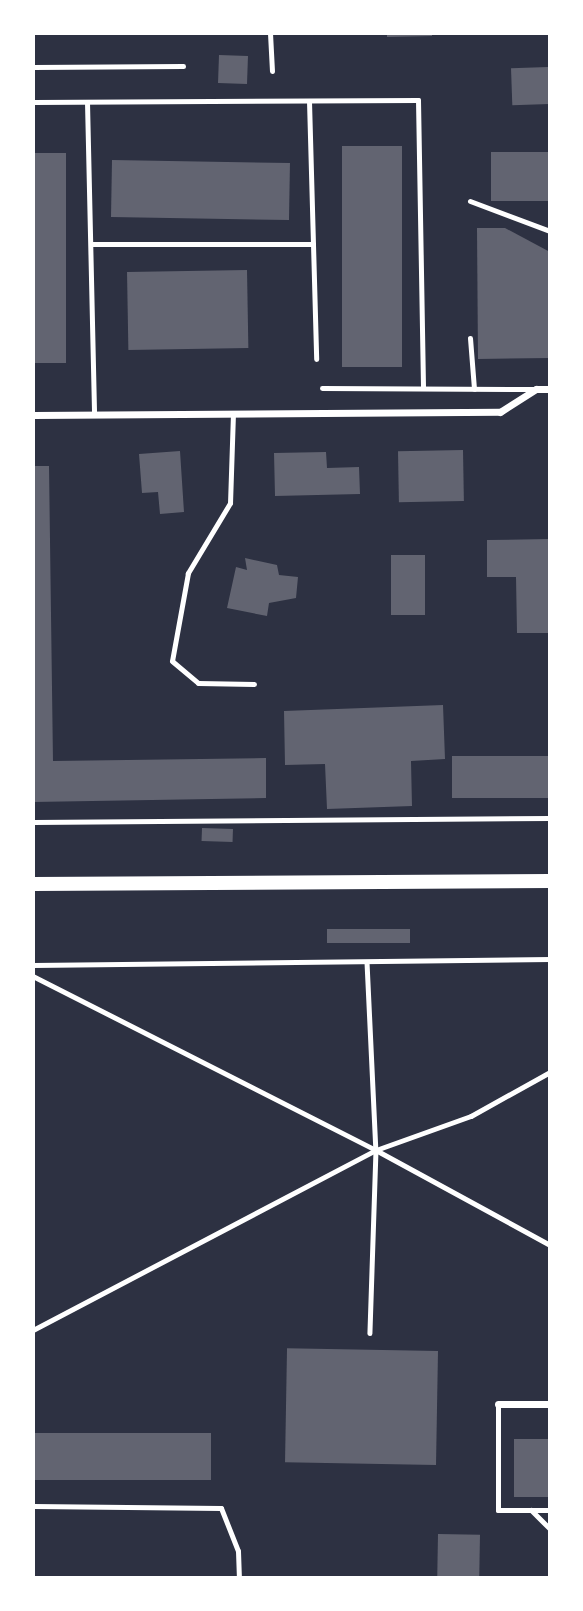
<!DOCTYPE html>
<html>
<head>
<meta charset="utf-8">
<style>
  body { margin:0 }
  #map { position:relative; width:583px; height:1611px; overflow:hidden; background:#2d3142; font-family:Literata,serif }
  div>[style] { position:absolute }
  .building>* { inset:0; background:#626471; transform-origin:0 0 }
  .path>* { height:4.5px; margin:-2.25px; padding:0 2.25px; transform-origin:2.25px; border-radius:2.25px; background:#fff }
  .service>* { height:5px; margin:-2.5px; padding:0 2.5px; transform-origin:2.5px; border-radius:2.5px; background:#fff }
  .minor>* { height:7px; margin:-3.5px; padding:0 3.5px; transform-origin:3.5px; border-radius:3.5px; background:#fff }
  .secondary>* { height:14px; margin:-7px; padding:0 7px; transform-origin:7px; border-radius:7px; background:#fff }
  span { translate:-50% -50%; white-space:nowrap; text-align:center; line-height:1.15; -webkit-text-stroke:7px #fff; paint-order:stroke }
  .frame { position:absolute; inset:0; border:35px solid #fff; pointer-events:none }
</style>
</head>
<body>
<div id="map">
  <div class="building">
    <i style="clip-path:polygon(387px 33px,432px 33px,432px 36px,387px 37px)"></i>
    <i style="left:219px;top:55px;width:29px;height:28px;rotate:2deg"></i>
    <i style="left:548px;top:67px;width:37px;height:37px;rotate:88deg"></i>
    <i style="left:342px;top:146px;width:60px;height:221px"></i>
    <i style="left:550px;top:152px;width:49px;height:59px;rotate:90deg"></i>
    <i style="left:33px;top:153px;width:33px;height:210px"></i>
    <i style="left:112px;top:160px;width:178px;height:57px;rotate:1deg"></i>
    <i style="clip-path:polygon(477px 228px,505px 228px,550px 252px,550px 358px,478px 359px)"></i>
    <i style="left:247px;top:270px;width:78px;height:120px;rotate:89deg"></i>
    <i style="left:463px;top:450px;width:51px;height:65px;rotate:89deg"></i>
    <i style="clip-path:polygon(180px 451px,184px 512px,160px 514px,158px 492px,142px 493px,139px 454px)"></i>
    <i style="clip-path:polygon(326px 452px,327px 468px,359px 467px,360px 494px,275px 496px,274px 453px)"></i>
    <i style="clip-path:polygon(33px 466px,49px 466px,53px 761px,266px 758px,266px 798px,33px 802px)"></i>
    <i style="clip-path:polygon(550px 539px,550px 633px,517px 633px,516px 577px,487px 577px,487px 540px)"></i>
    <i style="left:391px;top:555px;width:34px;height:60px"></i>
    <i style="clip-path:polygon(245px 558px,277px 565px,279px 575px,298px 577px,296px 598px,269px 603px,267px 616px,227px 608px,236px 567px,247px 570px)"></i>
    <i style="clip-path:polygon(443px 705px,445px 759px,411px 761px,412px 806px,327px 809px,325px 764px,285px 765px,284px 711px)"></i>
    <i style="left:550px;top:756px;width:42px;height:98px;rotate:90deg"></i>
    <i style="left:202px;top:828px;width:31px;height:13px;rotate:2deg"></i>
    <i style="left:410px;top:929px;width:14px;height:83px;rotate:90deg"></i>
    <i style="left:438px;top:1351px;width:114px;height:151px;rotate:91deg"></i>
    <i style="left:211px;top:1433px;width:47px;height:178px;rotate:90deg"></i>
    <i style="left:514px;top:1439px;width:36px;height:58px"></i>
    <i style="left:438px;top:1534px;width:42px;height:44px;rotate:1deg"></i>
  </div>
  <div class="path">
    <i style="left:33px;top:822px;width:517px;rotate:-0.44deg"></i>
    <i style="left:367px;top:962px;width:188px;rotate:87.3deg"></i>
    <i style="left:376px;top:1150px;width:183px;rotate:91.9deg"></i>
    <i style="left:33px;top:965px;width:517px;rotate:-0.66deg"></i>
    <i style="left:33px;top:976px;width:385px;rotate:26.9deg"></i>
    <i style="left:376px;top:1150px;width:198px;rotate:28.6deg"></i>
    <i style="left:33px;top:1330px;width:387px;rotate:-27.7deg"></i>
    <i style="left:376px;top:1150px;width:101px;rotate:-19.7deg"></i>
    <i style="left:471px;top:1116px;width:90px;rotate:-29.1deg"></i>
  </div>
  <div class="service">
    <i style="left:270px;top:33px;width:38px;rotate:87deg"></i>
    <i style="left:33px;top:67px;width:150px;rotate:-0.4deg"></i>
    <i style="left:309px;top:101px;width:258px;rotate:88.4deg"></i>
    <i style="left:33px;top:102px;width:385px;rotate:-0.3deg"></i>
    <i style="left:418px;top:100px;width:288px;rotate:89deg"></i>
    <i style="left:87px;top:102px;width:313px;rotate:88.7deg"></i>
    <i style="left:470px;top:201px;width:85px;rotate:20.6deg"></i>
    <i style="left:92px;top:244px;width:221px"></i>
    <i style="left:470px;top:338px;width:51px;rotate:85.5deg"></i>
    <i style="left:322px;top:388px;width:214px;rotate:0.3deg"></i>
    <i style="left:233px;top:413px;width:90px;rotate:91.9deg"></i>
    <i style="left:230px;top:503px;width:82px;rotate:121deg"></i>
    <i style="left:188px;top:573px;width:89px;rotate:100.3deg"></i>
    <i style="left:172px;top:661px;width:34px;rotate:40deg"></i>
    <i style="left:198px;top:683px;width:56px;rotate:1deg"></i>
    <i style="left:498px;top:1404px;width:106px;rotate:90deg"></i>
    <i style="left:498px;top:1510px;width:52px"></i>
    <i style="left:33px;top:1506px;width:188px;rotate:0.6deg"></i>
    <i style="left:221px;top:1508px;width:46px;rotate:68.4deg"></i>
    <i style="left:238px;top:1551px;width:27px;rotate:88deg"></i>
    <i style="left:531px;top:1510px;width:27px;rotate:45deg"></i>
  </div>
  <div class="minor">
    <i style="left:33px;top:415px;width:467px;rotate:-0.4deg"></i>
    <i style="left:500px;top:412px;width:43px;rotate:-32.6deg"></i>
    <i style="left:536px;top:389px;width:14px"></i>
    <i style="left:498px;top:1404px;width:52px"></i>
  </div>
  <div class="secondary">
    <i style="left:33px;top:884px;width:517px;rotate:-0.33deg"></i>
  </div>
  <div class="frame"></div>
</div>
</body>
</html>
